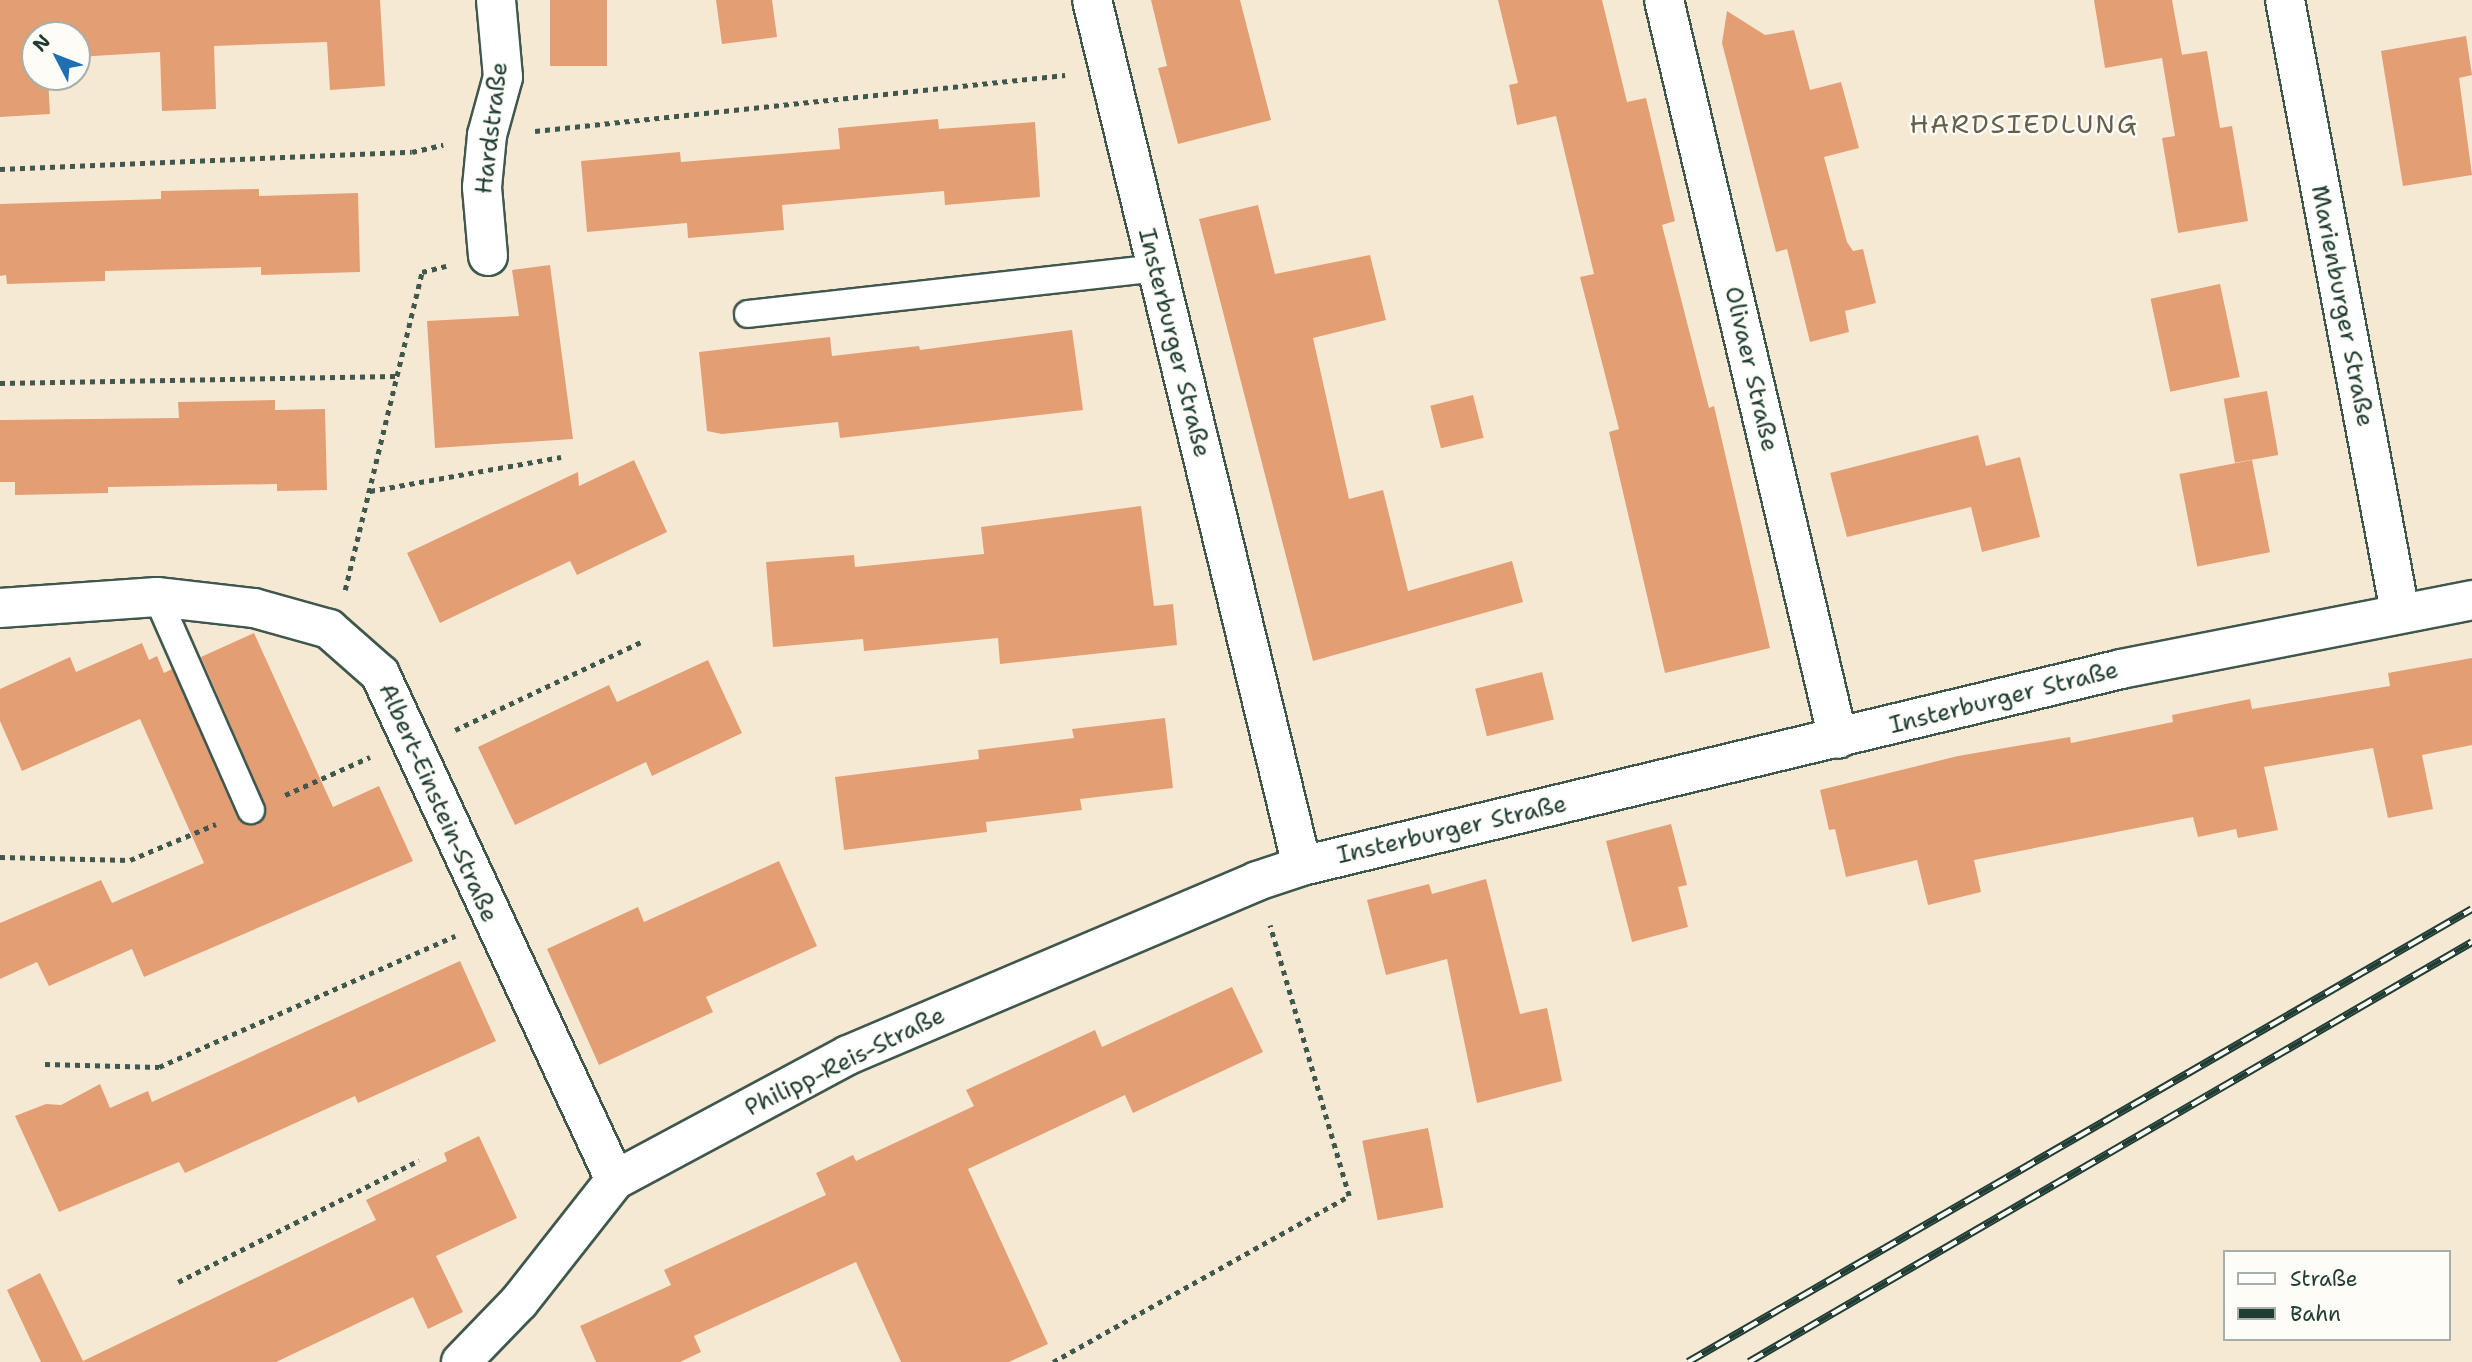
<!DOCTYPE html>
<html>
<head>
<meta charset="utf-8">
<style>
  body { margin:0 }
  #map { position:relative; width:2472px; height:1362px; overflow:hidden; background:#f6e9d4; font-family:"Shantell Sans",sans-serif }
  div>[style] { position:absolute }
  .building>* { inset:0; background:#e39e73; transform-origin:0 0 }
  .path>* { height:4.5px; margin-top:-2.25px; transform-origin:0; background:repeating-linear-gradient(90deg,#3f574c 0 5px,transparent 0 10px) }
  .roads { filter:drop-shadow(2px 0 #3f574c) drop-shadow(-2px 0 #3f574c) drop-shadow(0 2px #3f574c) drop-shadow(0 -2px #3f574c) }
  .lane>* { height:26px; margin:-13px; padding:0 13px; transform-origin:13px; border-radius:13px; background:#fff }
  .street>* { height:38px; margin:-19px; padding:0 19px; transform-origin:19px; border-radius:19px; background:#fff }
  .rail>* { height:8px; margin-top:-4px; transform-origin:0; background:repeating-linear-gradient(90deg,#fdfcf7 0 16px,#1f3d34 0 32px); box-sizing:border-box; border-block:2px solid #1f3d34 }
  span { translate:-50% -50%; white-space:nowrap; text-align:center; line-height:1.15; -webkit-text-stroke:5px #fdfcf7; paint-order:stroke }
  .street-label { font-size:24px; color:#1f3d34 }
  .neighbourhood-label { font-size:26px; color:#645f4a; letter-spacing:2px }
  .legend { position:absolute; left:2223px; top:1250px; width:228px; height:91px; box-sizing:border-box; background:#fdfcf7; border:2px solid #a4b0a9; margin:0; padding:9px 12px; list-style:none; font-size:21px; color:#1f3d34 }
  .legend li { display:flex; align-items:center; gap:14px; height:35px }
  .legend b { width:35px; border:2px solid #a4b0a9 }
  .north { position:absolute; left:21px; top:21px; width:70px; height:70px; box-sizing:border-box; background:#fdfcf7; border:2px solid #a4b0a9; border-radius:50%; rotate:312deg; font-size:19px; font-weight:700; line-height:28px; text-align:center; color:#1f3d34 }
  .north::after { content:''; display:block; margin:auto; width:24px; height:32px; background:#1f6fb2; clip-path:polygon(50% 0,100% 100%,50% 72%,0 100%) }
</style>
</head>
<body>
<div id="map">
  <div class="building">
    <i style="clip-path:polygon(0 0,380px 0,385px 86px,330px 90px,327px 42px,214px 46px,216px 109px,162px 111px,160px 52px,77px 57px,77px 35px,35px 35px,35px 77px,48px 77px,50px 114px,0 117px)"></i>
    <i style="left:550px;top:0;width:57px;height:66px"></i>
    <i style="clip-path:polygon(716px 0,772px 0,777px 37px,722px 44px)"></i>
    <i style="clip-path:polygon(1151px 0,1240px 0,1271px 120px,1178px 144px,1158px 68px,1167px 66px)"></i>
    <i style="clip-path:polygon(1498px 0,1602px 0,1627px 102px,1646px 98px,1675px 221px,1662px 225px,1709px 408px,1714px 406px,1770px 648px,1665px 673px,1609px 432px,1619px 429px,1580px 277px,1594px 274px,1556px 116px,1517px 125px,1509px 85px,1518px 83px)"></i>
    <i style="clip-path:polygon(2094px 0,2172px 0,2182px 55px,2174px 56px,2207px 51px,2220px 128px,2232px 126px,2248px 221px,2178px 233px,2162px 138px,2175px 136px,2162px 58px,2105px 68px)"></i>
    <i style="clip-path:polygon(1727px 11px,1765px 35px,1794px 30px,1810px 90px,1841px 82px,1859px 148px,1824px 157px,1847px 242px,1853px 251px,1863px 249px,1876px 303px,1845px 311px,1849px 332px,1810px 342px,1787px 249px,1776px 252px,1722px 43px)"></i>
    <i style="clip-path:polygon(2466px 36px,2472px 75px,2459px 78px,2472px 175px,2403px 186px,2381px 51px)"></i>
    <i style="clip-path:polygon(938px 119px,939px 129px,1035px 122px,1040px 197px,945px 205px,944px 191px,782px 205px,784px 230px,688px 238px,687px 223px,587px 232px,581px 161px,680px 152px,681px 162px,840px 149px,838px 128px)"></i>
    <i style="clip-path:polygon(259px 189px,259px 196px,358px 193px,360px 272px,261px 275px,261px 267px,105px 271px,105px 281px,7px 284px,6px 275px,0 276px,0 204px,161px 199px,161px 191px)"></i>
    <i style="clip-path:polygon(1258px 205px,1275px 274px,1370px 255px,1386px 320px,1313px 338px,1349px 499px,1383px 490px,1408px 591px,1512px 561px,1523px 602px,1313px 661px,1199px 219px)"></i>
    <i style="clip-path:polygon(550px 265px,573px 439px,435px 448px,427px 321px,519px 316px,512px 270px)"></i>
    <i style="left:2220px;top:284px;width:95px;height:71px;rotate:78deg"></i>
    <i style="clip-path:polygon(1072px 330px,1083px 410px,840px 438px,838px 422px,722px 434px,707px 431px,699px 352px,830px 337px,832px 356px,919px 346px,920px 350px)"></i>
    <i style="left:2267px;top:391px;width:65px;height:44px;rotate:80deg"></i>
    <i style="left:1473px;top:395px;width:44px;height:44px;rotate:76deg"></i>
    <i style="clip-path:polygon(275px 400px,275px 410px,325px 409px,327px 490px,277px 491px,277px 484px,108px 487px,108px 493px,15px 495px,15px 482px,0 482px,0 420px,179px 418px,178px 402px)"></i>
    <i style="clip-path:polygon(1978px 435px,1986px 466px,2020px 457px,2040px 537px,1982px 552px,1971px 507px,1847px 537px,1830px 473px)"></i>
    <i style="clip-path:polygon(634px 460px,667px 532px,577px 575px,570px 561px,440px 623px,407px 553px,578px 472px,579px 486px)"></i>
    <i style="left:2252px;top:460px;width:94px;height:74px;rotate:79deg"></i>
    <i style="clip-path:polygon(1141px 506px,1154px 606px,1173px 604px,1177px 645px,1000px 664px,998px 638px,864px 651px,863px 639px,773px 647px,766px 562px,854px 555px,855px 567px,984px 554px,981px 527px)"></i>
    <i style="clip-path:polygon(254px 633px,333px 807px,379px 786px,413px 861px,144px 977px,132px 949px,49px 986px,37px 962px,0 979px,0 923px,101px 880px,112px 903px,204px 863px,140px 719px,22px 771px,0 721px,0 689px,70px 657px,76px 672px,142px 643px,149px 660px,157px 656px,164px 673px,172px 669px,237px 817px,242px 823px,257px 825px,264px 819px,265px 804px,201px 657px)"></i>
    <i style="clip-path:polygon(2472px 658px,2472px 745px,2422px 755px,2433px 809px,2388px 818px,2373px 748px,2264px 767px,2278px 830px,2238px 838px,2236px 829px,2198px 837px,2193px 817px,1974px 860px,1981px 892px,1928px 905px,1917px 860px,1846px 877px,1835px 829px,1829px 830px,1820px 790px,1958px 756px,2070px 737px,2071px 743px,2173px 722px,2172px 715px,2250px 699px,2252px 709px,2390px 686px,2388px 673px)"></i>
    <i style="clip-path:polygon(708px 660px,742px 733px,652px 776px,646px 762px,515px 825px,478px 747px,609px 685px,617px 702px)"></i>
    <i style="left:1542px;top:672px;width:49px;height:69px;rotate:76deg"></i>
    <i style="clip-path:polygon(1165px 718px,1173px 788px,1080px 799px,1082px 810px,986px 822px,987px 832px,844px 850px,835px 777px,979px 759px,978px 750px,1074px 738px,1072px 729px)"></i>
    <i style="clip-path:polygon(1671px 824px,1687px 885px,1678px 887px,1688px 927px,1632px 942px,1606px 841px)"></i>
    <i style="clip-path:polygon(779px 861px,817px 946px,706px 997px,713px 1012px,599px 1065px,547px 949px,638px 907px,644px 922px)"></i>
    <i style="clip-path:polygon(1486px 879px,1520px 1014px,1547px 1008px,1562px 1081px,1477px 1103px,1447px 959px,1386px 975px,1367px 900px,1429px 884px,1432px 894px)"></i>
    <i style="clip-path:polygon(460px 961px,496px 1041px,358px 1103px,355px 1096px,185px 1173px,179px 1162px,59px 1212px,15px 1116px,46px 1104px,61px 1105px,100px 1084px,110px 1108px,148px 1091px,152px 1102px)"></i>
    <i style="clip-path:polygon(1232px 987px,1263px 1052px,1133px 1113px,1125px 1095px,968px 1169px,1048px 1344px,1009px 1362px,901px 1362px,856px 1262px,694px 1336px,701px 1352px,680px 1362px,596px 1362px,580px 1326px,671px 1285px,664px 1270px,826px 1195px,816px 1173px,853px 1155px,856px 1161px,974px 1106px,966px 1090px,1095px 1030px,1102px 1047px)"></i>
    <i style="left:1428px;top:1128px;width:81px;height:67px;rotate:79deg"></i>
    <i style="clip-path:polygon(479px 1136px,517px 1218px,436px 1256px,463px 1312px,428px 1329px,413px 1297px,276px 1362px,41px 1362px,7px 1290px,40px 1273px,83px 1361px,376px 1220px,366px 1200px,447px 1161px,444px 1153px)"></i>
  </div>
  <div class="path">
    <i style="left:535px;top:131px;width:533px;rotate:-6.03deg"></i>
    <i style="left:0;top:169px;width:412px;rotate:-2.4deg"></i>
    <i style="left:412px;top:152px;width:32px;rotate:-13deg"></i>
    <i style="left:0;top:383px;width:396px;rotate:-1deg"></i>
    <i style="left:370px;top:491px;width:194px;rotate:-10.1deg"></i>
    <i style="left:345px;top:590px;width:327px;rotate:-76.4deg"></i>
    <i style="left:422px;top:272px;width:25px;rotate:-14deg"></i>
    <i style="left:455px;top:730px;width:208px;rotate:-25.3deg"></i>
    <i style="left:285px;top:795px;width:93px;rotate:-24.1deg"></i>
    <i style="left:0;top:857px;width:130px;rotate:1.3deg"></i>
    <i style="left:130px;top:860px;width:93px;rotate:-22.7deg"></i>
    <i style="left:45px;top:1064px;width:114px;rotate:1.5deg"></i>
    <i style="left:159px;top:1067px;width:324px;rotate:-23.9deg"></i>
    <i style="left:178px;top:1282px;width:270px;rotate:-26.8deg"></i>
    <i style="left:1053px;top:1362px;width:339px;rotate:-29.3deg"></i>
    <i style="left:1349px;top:1196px;width:282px;rotate:-106.3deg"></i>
  </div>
  <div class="roads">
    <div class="lane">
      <i style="left:748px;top:314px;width:411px;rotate:-6.4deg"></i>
      <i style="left:157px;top:597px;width:233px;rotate:66.2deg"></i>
    </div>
    <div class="street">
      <i style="left:1092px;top:0;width:891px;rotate:76.37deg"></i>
      <i style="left:1664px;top:0;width:759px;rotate:76.75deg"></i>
      <i style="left:2285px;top:0;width:623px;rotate:79.36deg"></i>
      <i style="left:488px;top:256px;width:69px;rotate:-95deg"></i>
      <i style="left:482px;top:187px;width:52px;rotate:-84.5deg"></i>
      <i style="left:487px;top:135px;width:60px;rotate:-74.6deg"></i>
      <i style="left:503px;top:77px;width:77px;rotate:-95.2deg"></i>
      <i style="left:0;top:608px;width:157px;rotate:-4deg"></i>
      <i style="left:157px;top:597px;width:98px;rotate:6.5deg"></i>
      <i style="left:254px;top:608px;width:78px;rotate:15.6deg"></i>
      <i style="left:329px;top:629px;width:68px;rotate:41.4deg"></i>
      <i style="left:380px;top:674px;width:558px;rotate:65.09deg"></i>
      <i style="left:461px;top:1362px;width:83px;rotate:-46deg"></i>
      <i style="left:519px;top:1302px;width:155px;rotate:-51.8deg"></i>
      <i style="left:615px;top:1180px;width:264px;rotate:-28.2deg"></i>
      <i style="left:848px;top:1055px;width:444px;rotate:-23deg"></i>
      <i style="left:1257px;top:881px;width:47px;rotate:-18.4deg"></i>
      <i style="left:1302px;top:866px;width:842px;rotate:-13.52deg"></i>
      <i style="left:2121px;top:669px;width:358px;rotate:-11.1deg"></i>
    </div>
  </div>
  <div class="rail">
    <i style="left:1688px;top:1362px;width:905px;rotate:-30.02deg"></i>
    <i style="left:1749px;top:1362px;width:836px;rotate:-30.15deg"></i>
  </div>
  <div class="street-label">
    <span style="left:492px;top:128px;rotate:-83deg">Hardstraße</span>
    <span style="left:2342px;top:306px;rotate:79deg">Marienburger Straße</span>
    <span style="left:1174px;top:343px;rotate:76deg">Insterburger Straße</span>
    <span style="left:1751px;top:369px;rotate:77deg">Olivaer Straße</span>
    <span style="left:2004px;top:698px;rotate:-14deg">Insterburger Straße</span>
    <span style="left:438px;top:803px;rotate:66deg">Albert-Einstein-Straße</span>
    <span style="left:1452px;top:830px;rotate:-13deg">Insterburger Straße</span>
    <span style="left:845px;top:1062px;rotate:-26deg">Philipp-Reis-Straße</span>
  </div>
  <div class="neighbourhood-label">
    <span style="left:2024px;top:124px">HARDSIEDLUNG</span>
  </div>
  <ul class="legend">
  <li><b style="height:9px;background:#fff"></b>Straße</li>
  <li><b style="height:9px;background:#1f3d34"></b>Bahn</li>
  </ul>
  <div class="north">N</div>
</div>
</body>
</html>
